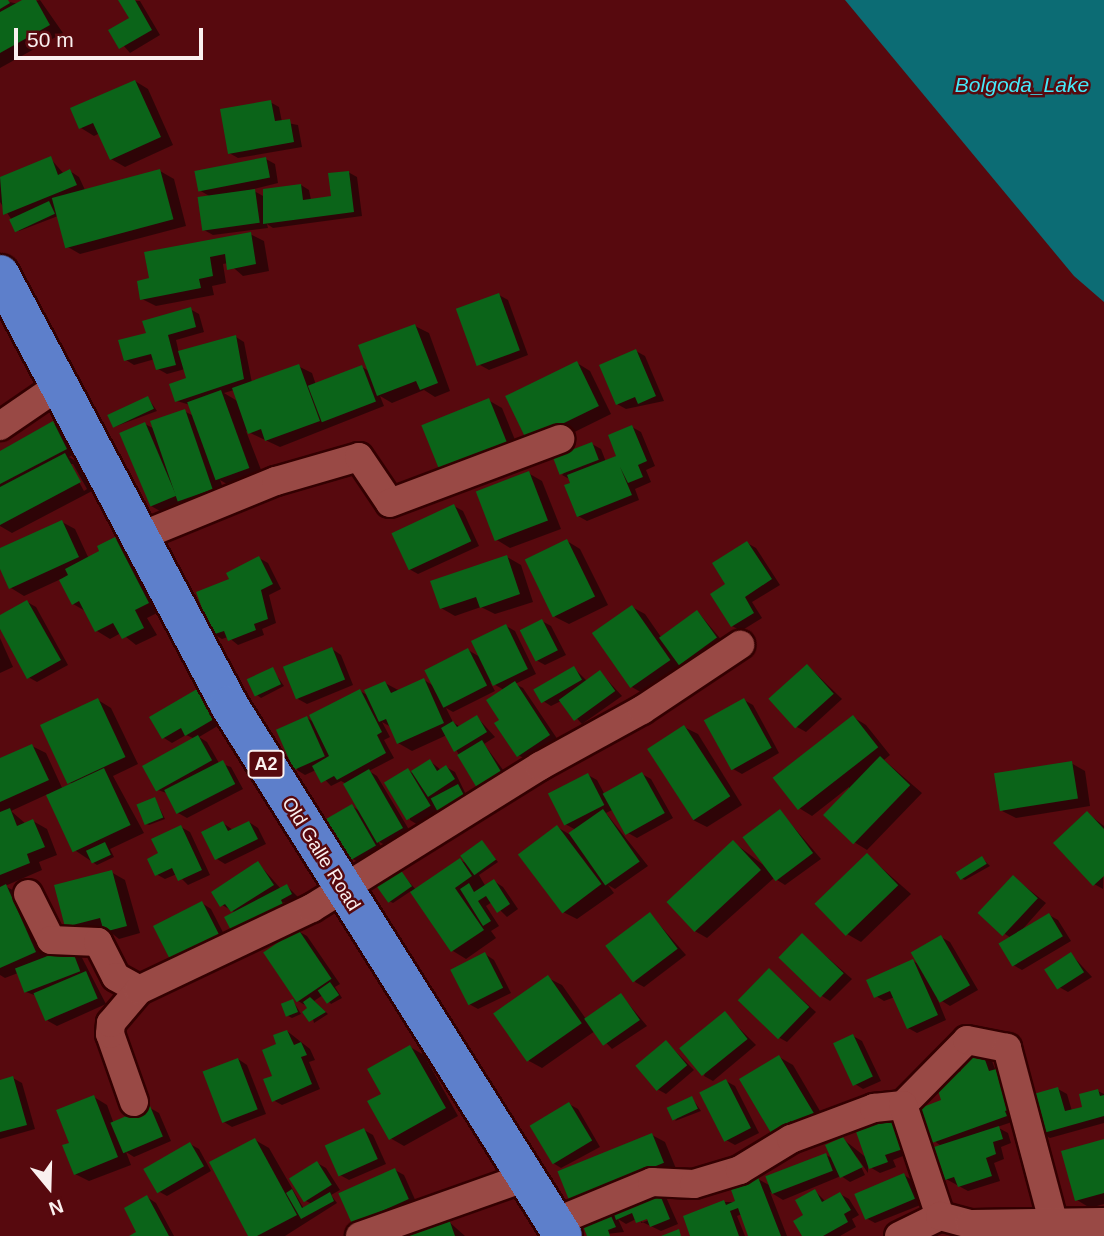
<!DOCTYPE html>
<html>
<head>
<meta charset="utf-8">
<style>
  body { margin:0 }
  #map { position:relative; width:1104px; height:1236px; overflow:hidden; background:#57090e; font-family:Arial,sans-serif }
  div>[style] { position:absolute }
  .water>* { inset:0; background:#0c6c74 }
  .shadow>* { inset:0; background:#0007 }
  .building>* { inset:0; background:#0b6419; transform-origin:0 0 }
  .roads { filter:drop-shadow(2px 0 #330001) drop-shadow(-2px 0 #330001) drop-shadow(0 2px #330001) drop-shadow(0 -2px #330001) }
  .street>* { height:28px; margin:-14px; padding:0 14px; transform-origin:14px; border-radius:14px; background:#994945 }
  .highway>* { height:38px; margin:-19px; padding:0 19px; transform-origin:19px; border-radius:19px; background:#5d7fcb }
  span { translate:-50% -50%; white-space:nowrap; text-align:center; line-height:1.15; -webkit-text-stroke:5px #57090e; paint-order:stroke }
  .shield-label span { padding:2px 5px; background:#57090e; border:2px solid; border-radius:5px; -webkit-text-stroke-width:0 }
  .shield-label { font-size:18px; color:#faf0ef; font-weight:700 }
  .street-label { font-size:19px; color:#faf0ef }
  .water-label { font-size:21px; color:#46e8f8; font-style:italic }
  .north { position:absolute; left:14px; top:1152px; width:70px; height:70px; -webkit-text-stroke:5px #57090e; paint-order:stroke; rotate:161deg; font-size:19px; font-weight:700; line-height:28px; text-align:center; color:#faf0ef }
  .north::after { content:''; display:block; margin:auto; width:24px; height:32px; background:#faf0ef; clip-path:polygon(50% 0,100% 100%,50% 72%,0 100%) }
  .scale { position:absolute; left:14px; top:28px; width:189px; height:32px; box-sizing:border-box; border:4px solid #faf0ef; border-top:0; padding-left:9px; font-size:21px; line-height:24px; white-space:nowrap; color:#faf0ef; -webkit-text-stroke:5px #57090e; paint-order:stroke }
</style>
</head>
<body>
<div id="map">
  <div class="water">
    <i style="clip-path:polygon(845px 0,1104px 0,1104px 302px,1074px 276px)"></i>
  </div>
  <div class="shadow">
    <i style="clip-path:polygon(0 0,19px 4px,40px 0,63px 33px,0 68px)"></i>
    <i style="clip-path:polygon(123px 0,140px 1px,160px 35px,130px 53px,110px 30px,131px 18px)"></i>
    <i style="clip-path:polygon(135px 81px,148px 89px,173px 145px,125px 167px,111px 159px,100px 133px,94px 136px,81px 128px)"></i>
    <i style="clip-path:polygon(270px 102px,279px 107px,282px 122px,298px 125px,302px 147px,238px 158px,229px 153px)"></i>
    <i style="clip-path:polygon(50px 158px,64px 174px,70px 171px,79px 177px,85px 190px,160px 171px,174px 179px,186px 226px,80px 254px,66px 246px,58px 216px,19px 231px,0 202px,0 179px)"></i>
    <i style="clip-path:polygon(266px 159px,275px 164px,278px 183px,242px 192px,254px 191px,265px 197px,301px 185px,309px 190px,311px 200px,333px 197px,348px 172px,357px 177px,362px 216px,273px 228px,267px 224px,268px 228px,213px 235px,204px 230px,211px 197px,199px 190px)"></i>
    <i style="clip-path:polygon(250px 234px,264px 241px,269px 271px,243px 276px,228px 263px,223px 264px,226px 283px,212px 286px,214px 295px,156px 306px,142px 299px,151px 280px)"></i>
    <i style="clip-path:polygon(499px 295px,508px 300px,528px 355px,489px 370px,480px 365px)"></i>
    <i style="clip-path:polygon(evenodd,190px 309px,199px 314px,204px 332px,176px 340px,179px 353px,236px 337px,244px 342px,252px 383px,298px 366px,312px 373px,316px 385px,362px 367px,369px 371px,415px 326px,429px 333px,450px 391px,435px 397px,424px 390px,392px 403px,380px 396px,384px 406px,280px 447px,246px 431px,263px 475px,232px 487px,220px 480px,226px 496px,194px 507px,183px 501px,160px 511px,151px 506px,145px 424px,155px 429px,184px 411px,194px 416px,190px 405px,177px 401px,188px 379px,185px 369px,167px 374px,158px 369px,155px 359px,134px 365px,126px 360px,148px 334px,190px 309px,234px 390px,239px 402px,224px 393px,234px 390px)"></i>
    <i style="clip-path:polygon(636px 351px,645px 356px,664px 401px,626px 409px,617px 404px)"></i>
    <i style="clip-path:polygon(577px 363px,590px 371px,611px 414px,542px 448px)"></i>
    <i style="clip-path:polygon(148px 398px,157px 411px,114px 427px)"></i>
    <i style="clip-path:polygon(488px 400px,502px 408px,522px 457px,425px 427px)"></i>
    <i style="clip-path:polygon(evenodd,53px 423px,61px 428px,75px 454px,69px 457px,79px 463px,94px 490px,12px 533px,0 526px,0 452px,53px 423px,69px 464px,73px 464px,87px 489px,84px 491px,69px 464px)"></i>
    <i style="clip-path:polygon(632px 427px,641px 432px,655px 466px,646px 470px,651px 482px,635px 489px,639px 500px,587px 521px,578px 516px,571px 480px,562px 475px,592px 444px,601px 449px,606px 462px,619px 457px)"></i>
    <i style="clip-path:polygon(528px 473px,542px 481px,561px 529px,510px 548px,497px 540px)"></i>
    <i style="clip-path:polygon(454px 506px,463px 511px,479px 546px,418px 574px,409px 569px)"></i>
    <i style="clip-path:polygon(62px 522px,75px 529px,89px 559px,115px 539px,129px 547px,161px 611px,147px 618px,157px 635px,136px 645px,121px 633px,110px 639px,97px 631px,87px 612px,73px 604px,61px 579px,24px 596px,11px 588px,0 564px,0 550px)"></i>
    <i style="clip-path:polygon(567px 541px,580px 549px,608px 605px,569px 624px,555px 617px)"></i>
    <i style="clip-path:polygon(747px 543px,756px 548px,780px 585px,752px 602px,762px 618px,741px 631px,732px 626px,728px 585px)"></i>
    <i style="clip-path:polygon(507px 557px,521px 565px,533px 602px,495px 614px,481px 607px,455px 616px,441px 608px)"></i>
    <i style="clip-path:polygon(259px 558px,268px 563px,281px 589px,269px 595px,276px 623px,262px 629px,264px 635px,238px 645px,228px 637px,222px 639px,213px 634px,231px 580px)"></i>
    <i style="clip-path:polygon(27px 602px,36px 607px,68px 665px,37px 682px,28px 677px,0 625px,0 617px)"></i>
    <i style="clip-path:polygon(632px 607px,645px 614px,661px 637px,698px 612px,724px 643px,644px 694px,630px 686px)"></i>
    <i style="clip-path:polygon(542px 621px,551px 626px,566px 655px,545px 665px,536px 660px)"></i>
    <i style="clip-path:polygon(506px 626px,515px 631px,536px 674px,515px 684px,523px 688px,558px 740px,527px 760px,518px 755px,502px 720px,504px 690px,490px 682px,495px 691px,453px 712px,446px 708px,453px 722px,460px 727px,477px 717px,495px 737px,484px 744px,509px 778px,486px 792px,478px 786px,447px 735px,412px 751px,398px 743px,391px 727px,382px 722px,390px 737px,384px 740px,394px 758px,369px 771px,377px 776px,411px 833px,388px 847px,378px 841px,383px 850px,360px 863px,351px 858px,352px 806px,361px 812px,347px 784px,341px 781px,331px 786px,316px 770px,305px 775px,297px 770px,307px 718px,314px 722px,360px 691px,369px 696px,385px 683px,400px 691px,424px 680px,434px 686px,468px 650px,480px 657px)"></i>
    <i style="clip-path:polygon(0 638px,13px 667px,0 673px)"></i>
    <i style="clip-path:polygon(332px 649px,341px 655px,353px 685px,307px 704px,298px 699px)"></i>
    <i style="clip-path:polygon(808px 666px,842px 699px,806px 732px,797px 727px)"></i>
    <i style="clip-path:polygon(574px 668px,587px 681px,600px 672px,622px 696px,582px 724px,561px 701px,551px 706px,543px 701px)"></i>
    <i style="clip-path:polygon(272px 669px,284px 686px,261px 698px,257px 695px)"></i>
    <i style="clip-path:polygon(197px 691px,205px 696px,221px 724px,199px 737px,207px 742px,219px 763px,231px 767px,243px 789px,187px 818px,178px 813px,169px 794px,158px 790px,195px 739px,186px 735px,172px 743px,164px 738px,152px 718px)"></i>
    <i style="clip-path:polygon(98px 700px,111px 708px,138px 764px,113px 776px,144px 833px,110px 849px,114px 857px,97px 865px,76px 851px,48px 794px,11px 811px,26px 824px,33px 821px,47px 829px,57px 855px,39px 862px,42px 870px,5px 886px,20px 894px,47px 958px,80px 954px,106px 1004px,57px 1026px,48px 1021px,37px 996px,26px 992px,18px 973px,5px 978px,0 975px,0 760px,32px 746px,46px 753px,63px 790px,73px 785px,69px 782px)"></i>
    <i style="clip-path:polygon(744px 700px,753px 705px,779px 753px,742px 774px,733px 769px)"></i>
    <i style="clip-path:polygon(853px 717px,866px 725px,890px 755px,884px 760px,922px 793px,867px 850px,854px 842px,849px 787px,812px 816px,799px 808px)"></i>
    <i style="clip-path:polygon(684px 727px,698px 734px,742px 805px,707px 827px,693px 820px)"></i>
    <i style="clip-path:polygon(430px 761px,441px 770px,446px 767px,455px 772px,471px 805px,439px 811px,418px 825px,410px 820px,408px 770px,412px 773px)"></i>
    <i style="clip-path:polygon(1071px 763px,1085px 771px,1090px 806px,1016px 818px,1002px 811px)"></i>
    <i style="clip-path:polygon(642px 774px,651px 779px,673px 818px,637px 838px,628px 833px,614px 809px,606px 813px,648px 866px,615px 889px,608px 885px,614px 893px,577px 919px,563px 912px,557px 827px,569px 834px,576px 830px,565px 824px,588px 775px,597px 780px,605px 795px)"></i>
    <i style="clip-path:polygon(155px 799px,165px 819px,149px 825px,145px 823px)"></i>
    <i style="clip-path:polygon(780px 811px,821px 859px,785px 885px,774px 878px,707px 938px,693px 930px,733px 842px,766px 867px)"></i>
    <i style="clip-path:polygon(1087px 813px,1104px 826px,1103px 889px,1094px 884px)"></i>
    <i style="clip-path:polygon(249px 822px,258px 828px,266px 844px,225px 864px,217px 859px,223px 823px,233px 830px)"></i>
    <i style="clip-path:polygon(181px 827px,190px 832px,210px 875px,188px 885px,177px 874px,165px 879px,156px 874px,160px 854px)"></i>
    <i style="clip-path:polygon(482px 842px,498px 862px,479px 875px,486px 887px,494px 881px,503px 887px,518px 909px,507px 917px,492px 902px,486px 906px,499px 926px,491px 931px,496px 938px,466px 959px,453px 951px,411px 891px,393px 903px,389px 901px,400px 871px,416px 890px,460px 860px,470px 865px)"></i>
    <i style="clip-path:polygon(867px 855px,911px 894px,861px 942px,847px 934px)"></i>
    <i style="clip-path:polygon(982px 858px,990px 866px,965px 880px,961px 878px)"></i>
    <i style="clip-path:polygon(258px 863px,281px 889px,287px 886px,300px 899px,236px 913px,222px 905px)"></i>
    <i style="clip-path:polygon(111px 872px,125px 880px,140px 933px,119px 939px,104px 927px,80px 934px,67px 926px)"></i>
    <i style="clip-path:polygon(1013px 877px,1046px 903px,1021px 931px,1049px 915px,1058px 920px,1071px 941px,1022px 970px,1013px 965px,1011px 938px,1005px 934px)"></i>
    <i style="clip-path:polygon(202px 903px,211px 909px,229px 944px,182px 968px)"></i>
    <i style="clip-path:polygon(650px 914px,686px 955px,644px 987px,635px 982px)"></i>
    <i style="clip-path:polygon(298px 931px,307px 936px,340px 984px,335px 987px,342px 998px,331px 1004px,323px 995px,314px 1001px,328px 1014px,314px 1023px,310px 1008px,298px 1001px)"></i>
    <i style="clip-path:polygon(802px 935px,852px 979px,830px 1001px,822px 996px)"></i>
    <i style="clip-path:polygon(941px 937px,950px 942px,978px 990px,950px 1006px,937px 998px,946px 1020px,917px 1033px,908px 1028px,895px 997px,884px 1001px,876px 996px,913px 961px,920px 965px)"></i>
    <i style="clip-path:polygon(485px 954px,494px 960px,511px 993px,478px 1009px,469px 1004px)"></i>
    <i style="clip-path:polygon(1071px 954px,1092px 977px,1068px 992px,1059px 987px)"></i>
    <i style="clip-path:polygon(769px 970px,816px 1012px,787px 1042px,778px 1037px)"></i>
    <i style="clip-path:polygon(548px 978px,562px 985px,586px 1019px,621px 995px,647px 1026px,612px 1049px,595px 1031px,542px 1068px,529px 1061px)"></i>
    <i style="clip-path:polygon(293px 1001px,301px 1014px,292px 1018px,288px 1016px)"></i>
    <i style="clip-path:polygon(725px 1014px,756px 1045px,713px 1081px,704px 1076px)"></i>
    <i style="clip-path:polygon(287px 1031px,310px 1049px,315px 1060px,309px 1062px,320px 1089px,282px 1105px,273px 1100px,279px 1045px)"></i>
    <i style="clip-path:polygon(853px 1036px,862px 1041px,881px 1081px,863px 1089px,855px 1084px)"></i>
    <i style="clip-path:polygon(667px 1043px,694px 1070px,666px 1094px,657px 1089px)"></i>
    <i style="clip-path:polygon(410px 1047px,424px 1055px,458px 1116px,404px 1146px,390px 1138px,383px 1095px)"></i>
    <i style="clip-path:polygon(983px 1056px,992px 1061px,1015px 1121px,997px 1127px,1008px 1133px,1011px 1143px,1001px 1147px,1004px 1159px,994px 1163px,1000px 1181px,968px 1191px,946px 1179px,941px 1146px,925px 1134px,963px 1072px)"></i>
    <i style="clip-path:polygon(779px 1057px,793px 1065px,827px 1123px,786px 1139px,772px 1131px)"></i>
    <i style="clip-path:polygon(238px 1059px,247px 1065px,266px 1114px,232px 1127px,224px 1122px)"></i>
    <i style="clip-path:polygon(13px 1078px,22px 1083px,35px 1129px,0 1139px,0 1081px)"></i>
    <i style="clip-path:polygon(726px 1081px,735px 1086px,759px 1133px,735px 1145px,726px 1140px)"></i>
    <i style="clip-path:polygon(1058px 1089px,1067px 1094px,1072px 1111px,1084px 1108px,1098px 1091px,1104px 1094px,1104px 1123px,1050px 1138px,1041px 1133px)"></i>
    <i style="clip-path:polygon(94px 1097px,107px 1105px,114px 1124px,150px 1108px,159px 1113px,171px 1141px,134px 1157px,126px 1152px,131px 1165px,89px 1181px,75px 1174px,72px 1144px)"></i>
    <i style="clip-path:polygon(692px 1098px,701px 1111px,675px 1121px)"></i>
    <i style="clip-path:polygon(569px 1104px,578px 1109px,600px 1147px,561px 1168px,553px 1163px)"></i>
    <i style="clip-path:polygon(856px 1127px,913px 1152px,893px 1160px,896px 1167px,880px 1173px,868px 1166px,868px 1173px,856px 1156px,865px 1175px,850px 1182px,841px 1176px,783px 1200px,770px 1192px,787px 1236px,750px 1236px,742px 1214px,737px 1216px,745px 1236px,692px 1236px,724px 1202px,737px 1202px,758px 1179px,771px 1186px,826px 1155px,834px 1159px,843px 1139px,868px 1159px)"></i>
    <i style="clip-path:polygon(364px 1130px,373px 1135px,386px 1164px,349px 1180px,340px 1175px)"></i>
    <i style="clip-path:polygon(652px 1135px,665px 1142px,677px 1171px,584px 1208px)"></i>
    <i style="clip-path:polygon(255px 1140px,269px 1148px,304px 1209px,312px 1204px,304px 1200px,317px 1163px,326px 1168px,340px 1190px,331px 1195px,337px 1203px,285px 1236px,250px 1236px)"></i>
    <i style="clip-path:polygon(1104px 1141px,1104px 1204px,1090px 1208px,1077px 1200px)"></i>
    <i style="clip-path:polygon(190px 1144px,199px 1149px,211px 1171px,167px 1196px,158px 1191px)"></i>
    <i style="clip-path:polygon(395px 1170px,404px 1175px,417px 1204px,364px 1228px,355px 1223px)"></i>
    <i style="clip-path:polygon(904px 1175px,912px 1180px,923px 1204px,875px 1223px,866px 1218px)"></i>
    <i style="clip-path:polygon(815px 1191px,826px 1202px,840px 1194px,849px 1199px,859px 1215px,852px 1219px,856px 1227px,840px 1236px,804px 1236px)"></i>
    <i style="clip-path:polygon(evenodd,658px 1192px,666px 1197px,678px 1224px,661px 1231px,636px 1219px,626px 1224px,618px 1219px,624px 1232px,589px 1236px,608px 1211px,616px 1215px,658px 1192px,656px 1217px,641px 1223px,641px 1219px,656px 1217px)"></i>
    <i style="clip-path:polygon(147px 1197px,156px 1203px,174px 1236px,132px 1236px,139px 1233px)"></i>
    <i style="clip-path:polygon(448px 1221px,465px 1236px,409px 1236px)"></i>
  </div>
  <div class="building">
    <i style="clip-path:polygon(0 0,8px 0,10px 3px,0 9px)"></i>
    <i style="clip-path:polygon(22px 0,36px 0,50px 25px,0 53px,0 12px)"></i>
    <i style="clip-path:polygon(118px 0,135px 0,152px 30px,119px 49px,108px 30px,129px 18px)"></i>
    <i style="clip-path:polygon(135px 80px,161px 137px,110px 160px,93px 123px,79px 129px,70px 108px)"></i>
    <i style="clip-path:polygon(271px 100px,275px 121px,290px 119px,294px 142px,228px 154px,220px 109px)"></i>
    <i style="clip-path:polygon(51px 156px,58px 175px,70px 169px,77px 185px,3px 215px,0 177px)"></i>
    <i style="left:266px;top:157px;width:21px;height:73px;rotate:79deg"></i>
    <i style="left:160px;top:169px;width:52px;height:112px;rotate:75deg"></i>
    <i style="clip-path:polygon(349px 171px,354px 212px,263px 224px,263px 189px,301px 184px,303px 200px,331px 196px,328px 173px)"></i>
    <i style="left:255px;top:189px;width:34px;height:58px;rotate:82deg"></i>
    <i style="left:49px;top:201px;width:14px;height:44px;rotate:65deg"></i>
    <i style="clip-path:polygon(251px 232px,256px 264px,227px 270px,225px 254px,210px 257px,213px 276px,199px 279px,201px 288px,140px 300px,137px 281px,149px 278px,144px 252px)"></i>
    <i style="left:499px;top:293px;width:61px;height:46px;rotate:70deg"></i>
    <i style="clip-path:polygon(191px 307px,196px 327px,168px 335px,176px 365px,156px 370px,151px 354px,124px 361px,118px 340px,146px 333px,142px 321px)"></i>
    <i style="clip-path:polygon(415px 324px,438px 383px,420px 390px,416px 381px,377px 396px,358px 345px)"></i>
    <i style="clip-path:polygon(236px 335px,244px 379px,175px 402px,169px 384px,186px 378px,178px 351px)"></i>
    <i style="clip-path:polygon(636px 349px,656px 396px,638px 404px,635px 397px,616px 405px,599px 365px)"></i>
    <i style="left:577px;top:361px;width:50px;height:80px;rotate:64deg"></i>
    <i style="clip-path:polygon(299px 364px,320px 421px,265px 441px,261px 429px,248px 434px,232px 388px)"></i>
    <i style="left:362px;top:365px;width:39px;height:58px;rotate:69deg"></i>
    <i style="left:221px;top:390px;width:83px;height:36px;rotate:70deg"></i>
    <i style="left:148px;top:396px;width:14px;height:45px;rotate:65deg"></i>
    <i style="left:489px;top:398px;width:55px;height:73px;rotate:68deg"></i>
    <i style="left:185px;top:409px;width:85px;height:37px;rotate:71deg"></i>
    <i style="clip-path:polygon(53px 421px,67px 449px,0 484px,0 451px)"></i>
    <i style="left:145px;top:422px;width:80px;height:28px;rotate:67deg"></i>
    <i style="clip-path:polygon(632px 425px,647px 461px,638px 465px,643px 477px,628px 483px,620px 467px,632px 495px,577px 517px,564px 485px,570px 483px,567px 475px,616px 456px,608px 435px)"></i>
    <i style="left:592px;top:442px;width:19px;height:42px;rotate:69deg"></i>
    <i style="clip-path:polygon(65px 453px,81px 482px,0 525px,0 487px)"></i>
    <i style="left:529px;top:471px;width:53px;height:57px;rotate:69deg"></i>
    <i style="left:454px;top:504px;width:41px;height:69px;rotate:65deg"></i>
    <i style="clip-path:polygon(62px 520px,79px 557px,9px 589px,0 569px,0 548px)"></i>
    <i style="clip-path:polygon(115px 537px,149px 603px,135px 610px,144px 628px,122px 639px,113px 623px,95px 632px,79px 601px,72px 605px,59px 580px,68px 575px,65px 569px,99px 551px,97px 546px)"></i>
    <i style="left:567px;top:539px;width:64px;height:47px;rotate:64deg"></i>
    <i style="clip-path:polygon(747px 541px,772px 579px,745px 597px,754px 613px,731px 627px,710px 594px,725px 584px,712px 563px)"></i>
    <i style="clip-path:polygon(507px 555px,520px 594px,480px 608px,476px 597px,440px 609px,430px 581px)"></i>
    <i style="clip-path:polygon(259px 556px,273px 584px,261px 590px,268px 619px,254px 624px,256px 630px,228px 641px,224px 631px,212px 635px,196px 592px,229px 579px,226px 573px)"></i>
    <i style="clip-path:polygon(27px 600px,61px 660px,27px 679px,0 629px,0 615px)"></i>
    <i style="left:632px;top:605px;width:67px;height:49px;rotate:55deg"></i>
    <i style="left:697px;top:610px;width:34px;height:47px;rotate:54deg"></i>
    <i style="left:542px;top:619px;width:35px;height:25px;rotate:63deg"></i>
    <i style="left:506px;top:624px;width:50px;height:39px;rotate:64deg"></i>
    <i style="left:332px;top:647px;width:35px;height:53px;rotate:68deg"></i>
    <i style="left:468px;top:648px;width:42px;height:49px;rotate:63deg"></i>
    <i style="left:807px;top:664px;width:40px;height:52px;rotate:48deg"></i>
    <i style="left:574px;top:666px;width:16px;height:47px;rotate:60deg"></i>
    <i style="left:273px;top:667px;width:19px;height:29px;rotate:65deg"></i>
    <i style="left:600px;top:670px;width:26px;height:51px;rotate:54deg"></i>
    <i style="clip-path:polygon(424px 678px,444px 723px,397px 744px,386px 719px,379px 722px,364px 690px,385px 681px,391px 693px)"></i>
    <i style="clip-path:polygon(515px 681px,550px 735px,517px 757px,494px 723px,499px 720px,486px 700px)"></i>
    <i style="clip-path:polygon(197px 689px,214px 719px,185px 736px,181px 728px,162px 739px,149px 717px)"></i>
    <i style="clip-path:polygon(360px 689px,382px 732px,377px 735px,386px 753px,337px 780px,334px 776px,321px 783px,312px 766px,329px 756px,309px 715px)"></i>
    <i style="left:98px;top:698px;width:65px;height:64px;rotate:65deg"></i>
    <i style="left:744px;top:698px;width:57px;height:46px;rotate:61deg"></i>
    <i style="clip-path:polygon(477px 715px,487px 732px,454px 752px,441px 728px,453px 721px,457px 727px)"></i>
    <i style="left:853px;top:715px;width:41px;height:102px;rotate:52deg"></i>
    <i style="left:307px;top:716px;width:44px;height:34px;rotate:66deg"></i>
    <i style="left:684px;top:725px;width:85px;height:44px;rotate:57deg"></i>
    <i style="left:198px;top:735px;width:29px;height:64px;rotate:61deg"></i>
    <i style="left:482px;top:740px;width:37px;height:29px;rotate:59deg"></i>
    <i style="clip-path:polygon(32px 744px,49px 780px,0 802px,0 758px)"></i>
    <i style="left:880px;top:756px;width:42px;height:82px;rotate:44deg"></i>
    <i style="clip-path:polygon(430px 759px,437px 771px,446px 765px,455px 779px,428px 797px,411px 771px)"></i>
    <i style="left:223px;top:760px;width:27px;height:66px;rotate:63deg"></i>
    <i style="left:1072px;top:761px;width:38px;height:79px;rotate:81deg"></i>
    <i style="left:104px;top:768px;width:63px;height:64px;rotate:65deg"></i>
    <i style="left:408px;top:768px;width:44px;height:28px;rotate:59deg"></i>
    <i style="left:369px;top:769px;width:68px;height:30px;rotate:60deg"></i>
    <i style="left:642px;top:772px;width:47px;height:45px;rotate:61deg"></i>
    <i style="left:588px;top:773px;width:36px;height:45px;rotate:63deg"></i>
    <i style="left:458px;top:784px;width:21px;height:31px;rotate:62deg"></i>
    <i style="left:155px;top:797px;width:22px;height:20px;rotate:68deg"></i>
    <i style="left:352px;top:804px;width:48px;height:30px;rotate:60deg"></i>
    <i style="clip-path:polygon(10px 808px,17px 826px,33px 819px,45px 847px,27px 854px,30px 863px,0 875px,0 812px)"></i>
    <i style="left:603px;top:809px;width:64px;height:42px;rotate:55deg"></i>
    <i style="left:780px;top:809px;width:55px;height:47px;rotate:53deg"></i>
    <i style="clip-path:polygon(1087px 811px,1104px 829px,1104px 876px,1093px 886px,1053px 843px)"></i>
    <i style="clip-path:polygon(223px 821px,228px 831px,249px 821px,258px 839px,215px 860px,201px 832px)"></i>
    <i style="clip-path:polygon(181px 825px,202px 870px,178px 881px,172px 868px,155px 876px,147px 859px,158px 853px,151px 839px)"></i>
    <i style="left:557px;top:825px;width:74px;height:49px;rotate:53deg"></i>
    <i style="left:482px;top:840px;width:24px;height:27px;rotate:54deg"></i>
    <i style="left:733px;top:840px;width:41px;height:91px;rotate:47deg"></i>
    <i style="left:105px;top:842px;width:14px;height:21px;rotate:65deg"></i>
    <i style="left:867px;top:853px;width:45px;height:73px;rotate:46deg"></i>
    <i style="left:982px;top:856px;width:9px;height:31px;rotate:58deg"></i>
    <i style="clip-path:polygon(460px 858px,472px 876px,455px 888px,484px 930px,451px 952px,410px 892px)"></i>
    <i style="clip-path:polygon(258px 861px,274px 885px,231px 912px,225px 904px,220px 907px,211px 892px)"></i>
    <i style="left:400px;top:869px;width:21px;height:29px;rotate:55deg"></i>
    <i style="clip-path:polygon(112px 870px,127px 926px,104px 932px,100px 918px,65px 927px,54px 885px)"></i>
    <i style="left:1013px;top:875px;width:34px;height:52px;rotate:43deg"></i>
    <i style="clip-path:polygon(494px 879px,510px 904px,497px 913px,486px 896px,478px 901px,491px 921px,483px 926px,460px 889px,469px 883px,474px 892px)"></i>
    <i style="clip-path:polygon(6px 884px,36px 952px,0 968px,0 887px)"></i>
    <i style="clip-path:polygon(287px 884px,292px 894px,281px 900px,286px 910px,235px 938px,224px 917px)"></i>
    <i style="left:202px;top:901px;width:42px;height:55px;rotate:63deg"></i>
    <i style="left:650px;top:912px;width:46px;height:56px;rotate:53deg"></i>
    <i style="left:1049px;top:913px;width:27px;height:59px;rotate:59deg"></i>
    <i style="left:298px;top:929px;width:60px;height:42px;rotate:56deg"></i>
    <i style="left:802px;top:933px;width:58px;height:34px;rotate:44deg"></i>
    <i style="left:941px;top:935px;width:58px;height:35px;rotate:60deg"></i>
    <i style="left:71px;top:947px;width:26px;height:60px;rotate:69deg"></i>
    <i style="left:485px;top:952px;width:40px;height:39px;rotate:63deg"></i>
    <i style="left:1071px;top:952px;width:24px;height:32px;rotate:57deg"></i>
    <i style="clip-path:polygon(913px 959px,938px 1015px,907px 1029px,890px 991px,874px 998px,866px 980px)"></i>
    <i style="left:769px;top:968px;width:56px;height:45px;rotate:44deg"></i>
    <i style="left:86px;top:971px;width:30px;height:57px;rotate:67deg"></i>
    <i style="left:548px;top:975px;width:59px;height:67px;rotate:55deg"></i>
    <i style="left:330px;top:982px;width:16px;height:15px;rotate:55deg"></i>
    <i style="left:621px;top:993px;width:33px;height:45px;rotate:55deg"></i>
    <i style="clip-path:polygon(310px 997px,326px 1012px,309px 1022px,302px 1012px,307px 1008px,303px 1002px)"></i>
    <i style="left:293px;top:999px;width:14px;height:13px;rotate:69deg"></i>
    <i style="left:725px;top:1011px;width:36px;height:59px;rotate:51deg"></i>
    <i style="clip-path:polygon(287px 1030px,294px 1045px,301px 1042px,307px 1055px,301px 1057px,312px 1084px,272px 1102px,263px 1079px,272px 1076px,262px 1050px,276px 1044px,273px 1035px)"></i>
    <i style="left:853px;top:1034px;width:47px;height:22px;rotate:65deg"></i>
    <i style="left:666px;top:1040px;width:33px;height:40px;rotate:50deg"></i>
    <i style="clip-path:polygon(410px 1045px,446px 1108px,389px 1140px,367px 1101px,381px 1094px,367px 1069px)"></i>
    <i style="clip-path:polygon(983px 1054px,989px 1071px,1000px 1068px,1014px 1108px,1005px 1111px,1007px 1116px,932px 1143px,929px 1134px,924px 1136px,915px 1110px,941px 1100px,935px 1081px,961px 1071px,958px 1063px)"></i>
    <i style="clip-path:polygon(779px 1055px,815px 1115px,795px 1127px,791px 1121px,771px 1133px,739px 1079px)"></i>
    <i style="left:238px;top:1058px;width:55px;height:38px;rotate:69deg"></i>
    <i style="clip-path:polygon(13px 1076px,27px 1125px,0 1132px,0 1080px)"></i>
    <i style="left:726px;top:1079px;width:55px;height:30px;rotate:63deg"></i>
    <i style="clip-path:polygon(1058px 1087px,1065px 1111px,1082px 1107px,1079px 1094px,1098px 1089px,1100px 1096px,1104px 1095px,1104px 1116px,1040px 1134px,1023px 1097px)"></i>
    <i style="clip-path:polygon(94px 1095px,118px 1157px,74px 1175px,62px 1145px,69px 1143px,56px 1110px)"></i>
    <i style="left:692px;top:1096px;width:14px;height:28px;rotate:65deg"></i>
    <i style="left:569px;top:1102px;width:45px;height:46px;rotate:59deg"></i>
    <i style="left:150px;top:1106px;width:33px;height:43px;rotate:67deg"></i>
    <i style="clip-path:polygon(893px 1112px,906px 1148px,885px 1155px,888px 1162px,869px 1169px,854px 1126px)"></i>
    <i style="clip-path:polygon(999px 1126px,1003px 1139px,993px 1142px,996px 1154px,986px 1158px,992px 1176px,958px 1187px,954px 1177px,945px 1180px,934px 1147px)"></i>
    <i style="left:364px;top:1128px;width:34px;height:43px;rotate:66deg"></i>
    <i style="left:652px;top:1133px;width:32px;height:102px;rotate:68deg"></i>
    <i style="clip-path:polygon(843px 1137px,863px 1167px,840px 1178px,825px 1145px)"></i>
    <i style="clip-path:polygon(255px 1138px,297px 1215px,257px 1236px,248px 1236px,209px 1162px)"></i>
    <i style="clip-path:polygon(1104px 1139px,1104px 1193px,1075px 1201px,1061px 1151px)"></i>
    <i style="left:190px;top:1142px;width:28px;height:54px;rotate:60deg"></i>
    <i style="left:826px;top:1153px;width:19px;height:65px;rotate:69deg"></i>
    <i style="left:317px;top:1161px;width:28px;height:33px;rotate:58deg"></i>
    <i style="left:395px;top:1168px;width:34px;height:62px;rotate:66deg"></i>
    <i style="left:904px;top:1173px;width:28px;height:54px;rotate:67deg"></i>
    <i style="clip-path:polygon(758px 1177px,781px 1236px,748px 1236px,738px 1208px,730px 1211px,739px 1236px,690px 1236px,683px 1216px,724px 1200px,726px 1205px,735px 1201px,730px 1187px)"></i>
    <i style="clip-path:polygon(292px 1189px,302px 1208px,330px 1192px,334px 1201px,301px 1219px,286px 1193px)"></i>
    <i style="clip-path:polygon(815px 1189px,822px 1202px,840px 1192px,851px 1210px,844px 1214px,848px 1222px,823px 1236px,802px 1236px,793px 1221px,803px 1215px,795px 1200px)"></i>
    <i style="clip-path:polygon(658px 1190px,670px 1219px,650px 1227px,647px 1219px,636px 1223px,632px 1213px,616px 1220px,612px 1209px)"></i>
    <i style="clip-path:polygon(147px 1195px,169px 1236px,129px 1236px,136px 1232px,124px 1208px)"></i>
    <i style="clip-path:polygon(608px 1209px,616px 1227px,608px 1230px,610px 1236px,587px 1236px,581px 1221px)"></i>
    <i style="clip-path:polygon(449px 1219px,455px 1236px,405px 1236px)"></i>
    <i style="clip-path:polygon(679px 1229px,681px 1236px,661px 1236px)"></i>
  </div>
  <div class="roads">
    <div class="street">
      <i style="left:0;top:426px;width:69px;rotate:-34.4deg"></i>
      <i style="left:141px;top:536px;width:146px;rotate:-22.2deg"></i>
      <i style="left:276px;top:481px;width:86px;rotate:-16.1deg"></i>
      <i style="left:359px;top:457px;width:55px;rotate:56deg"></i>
      <i style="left:390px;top:503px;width:182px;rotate:-20.6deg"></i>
      <i style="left:28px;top:894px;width:51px;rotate:63.4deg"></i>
      <i style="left:51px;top:940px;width:47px;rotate:2.4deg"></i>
      <i style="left:98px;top:942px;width:39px;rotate:63deg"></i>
      <i style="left:116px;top:977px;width:26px;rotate:29deg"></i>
      <i style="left:134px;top:1102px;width:72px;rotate:-109.4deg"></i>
      <i style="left:110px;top:1034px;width:11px;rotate:-85deg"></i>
      <i style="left:111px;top:1023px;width:43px;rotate:-49.7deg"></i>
      <i style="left:139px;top:990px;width:191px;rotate:-25.4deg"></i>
      <i style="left:312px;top:908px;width:269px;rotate:-31.9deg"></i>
      <i style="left:540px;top:766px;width:116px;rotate:-28.8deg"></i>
      <i style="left:642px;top:710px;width:118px;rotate:-33.6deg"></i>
      <i style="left:903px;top:1105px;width:91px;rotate:-45.4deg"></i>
      <i style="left:967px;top:1040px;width:41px;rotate:11.3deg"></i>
      <i style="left:1007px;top:1048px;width:195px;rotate:75.1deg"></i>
      <i style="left:555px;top:1222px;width:105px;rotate:-22.4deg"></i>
      <i style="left:652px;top:1182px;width:42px;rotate:2.7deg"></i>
      <i style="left:694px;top:1184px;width:48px;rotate:-16.9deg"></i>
      <i style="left:740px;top:1170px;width:60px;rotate:-31.3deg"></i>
      <i style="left:791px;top:1139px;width:89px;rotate:-20.5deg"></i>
      <i style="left:874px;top:1108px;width:29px;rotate:-6deg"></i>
      <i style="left:903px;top:1105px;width:117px;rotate:71.6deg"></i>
      <i style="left:360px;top:1236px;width:174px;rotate:-19.5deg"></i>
      <i style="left:899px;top:1236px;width:46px;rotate:-26deg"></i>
      <i style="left:940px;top:1216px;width:31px;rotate:15deg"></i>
      <i style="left:970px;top:1224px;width:134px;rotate:-0.9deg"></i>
    </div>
    <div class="highway">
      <i style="left:0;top:274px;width:488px;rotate:62deg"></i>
      <i style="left:229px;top:705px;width:627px;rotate:57.83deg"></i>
    </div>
  </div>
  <div class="shield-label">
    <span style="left:266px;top:764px">A2</span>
  </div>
  <div class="street-label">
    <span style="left:321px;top:854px;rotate:58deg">Old Galle Road</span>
  </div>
  <div class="water-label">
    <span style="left:1022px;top:85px">Bolgoda_Lake</span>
  </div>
  <div class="north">N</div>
  <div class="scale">50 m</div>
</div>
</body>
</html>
